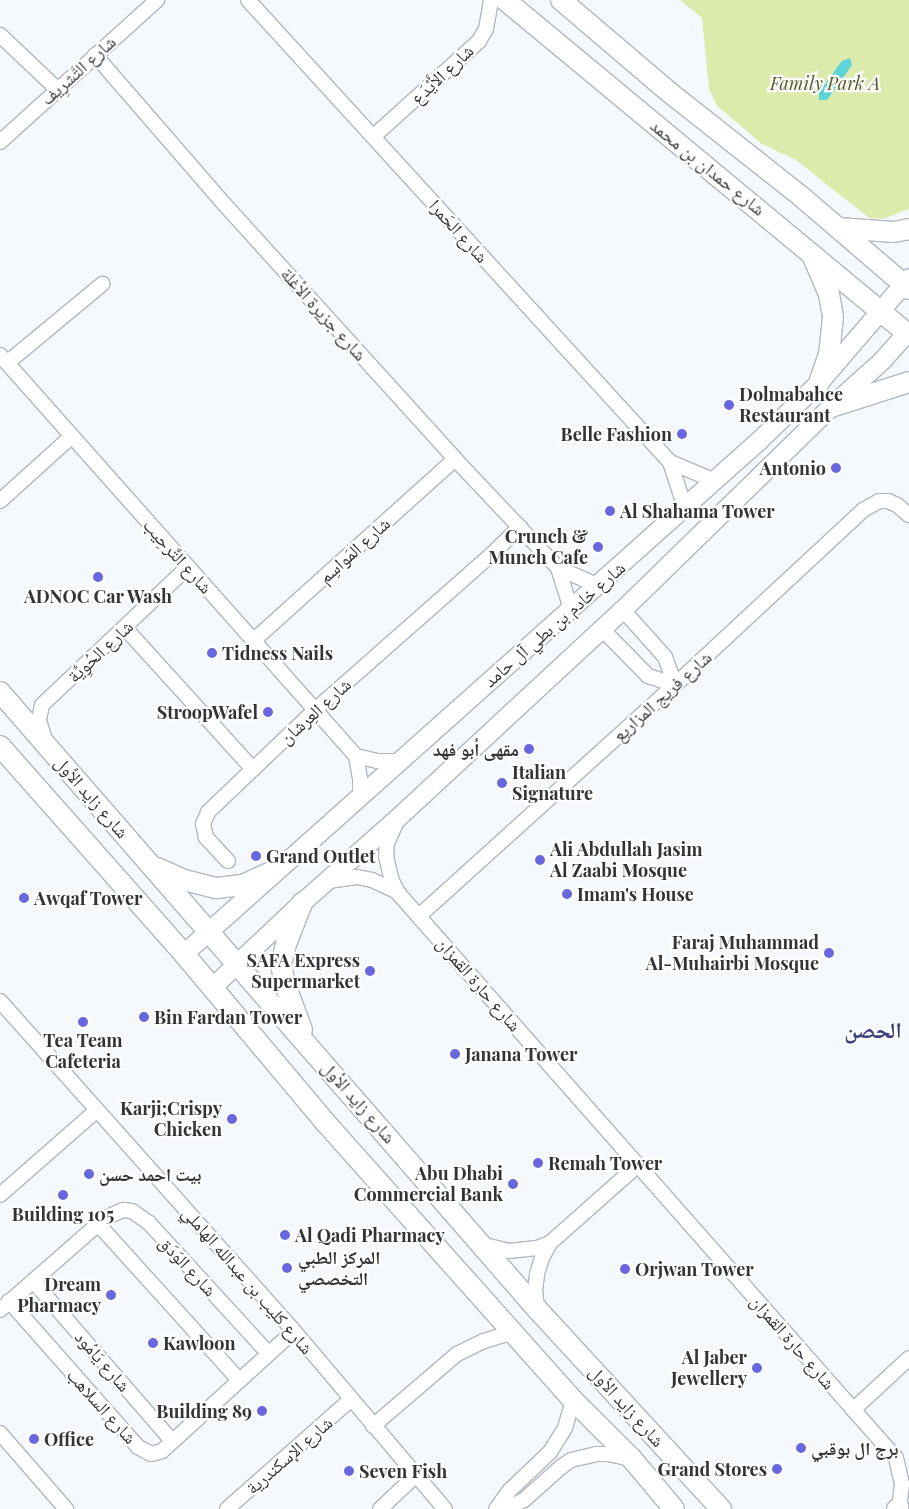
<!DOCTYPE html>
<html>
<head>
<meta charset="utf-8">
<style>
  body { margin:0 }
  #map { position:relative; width:909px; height:1509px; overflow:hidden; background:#f5f9fe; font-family:"Playfair Display","Noto Naskh Arabic",serif }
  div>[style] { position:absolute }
  .green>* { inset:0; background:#dcebab }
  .water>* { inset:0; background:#5bd5d9 }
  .roads { filter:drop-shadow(1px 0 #b2b8c0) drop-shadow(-1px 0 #b2b8c0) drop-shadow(0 1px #b2b8c0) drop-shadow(0 -1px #b2b8c0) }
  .minor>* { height:14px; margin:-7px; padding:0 7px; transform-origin:7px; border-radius:7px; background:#fff }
  .tertiary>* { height:18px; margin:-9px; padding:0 9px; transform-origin:9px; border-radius:9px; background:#fff }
  .secondary>* { height:20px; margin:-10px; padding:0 10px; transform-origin:10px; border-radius:10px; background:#fff }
  .dots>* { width:14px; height:14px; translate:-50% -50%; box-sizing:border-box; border:2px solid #fff; border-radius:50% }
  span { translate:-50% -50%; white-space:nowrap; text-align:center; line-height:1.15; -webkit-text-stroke:4.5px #fff; paint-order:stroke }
  .street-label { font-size:18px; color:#313336 }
  .park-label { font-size:18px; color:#525e23; font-style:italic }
  .poi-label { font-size:18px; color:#313336; font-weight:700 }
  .left { translate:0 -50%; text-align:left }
  .right { translate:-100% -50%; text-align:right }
  .district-label { font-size:22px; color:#40427f; font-weight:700 }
</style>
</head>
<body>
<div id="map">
  <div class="green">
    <i style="clip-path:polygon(680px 0,909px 0,909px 209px,883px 219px,869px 218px,796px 160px,762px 144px,717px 106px,709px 89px,702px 18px)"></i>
  </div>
  <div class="water">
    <i style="clip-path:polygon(850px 58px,852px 65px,827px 100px,819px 100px,819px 92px,842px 61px)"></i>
  </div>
  <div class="roads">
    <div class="minor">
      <i style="left:248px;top:0;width:626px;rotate:47.59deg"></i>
      <i style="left:670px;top:462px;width:48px;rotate:71.9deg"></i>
      <i style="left:0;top:35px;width:79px;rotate:43.5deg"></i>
      <i style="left:95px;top:55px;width:198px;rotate:49.1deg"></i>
      <i style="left:225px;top:205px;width:343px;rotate:47.8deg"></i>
      <i style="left:455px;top:459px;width:150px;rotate:46.6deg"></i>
      <i style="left:558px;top:568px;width:43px;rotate:23.6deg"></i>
      <i style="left:374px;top:136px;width:142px;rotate:-42.1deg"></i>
      <i style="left:479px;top:41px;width:14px;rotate:-60deg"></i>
      <i style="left:486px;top:29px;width:29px;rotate:-80deg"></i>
      <i style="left:0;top:142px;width:212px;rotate:-42.1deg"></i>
      <i style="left:0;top:355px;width:536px;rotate:48.4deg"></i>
      <i style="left:356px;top:756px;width:23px;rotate:80deg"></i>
      <i style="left:360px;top:779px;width:16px;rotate:90deg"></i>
      <i style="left:7px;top:363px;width:124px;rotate:-39.7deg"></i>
      <i style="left:670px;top:462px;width:49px;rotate:22.9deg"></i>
      <i style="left:0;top:501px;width:97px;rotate:-42.1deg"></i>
      <i style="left:558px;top:568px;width:43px;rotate:72.4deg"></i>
      <i style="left:125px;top:628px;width:189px;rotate:47.8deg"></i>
      <i style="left:602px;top:629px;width:66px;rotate:45.6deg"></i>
      <i style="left:648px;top:676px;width:16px;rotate:18deg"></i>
      <i style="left:663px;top:681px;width:10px;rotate:-11deg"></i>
      <i style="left:673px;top:679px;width:23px;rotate:-110deg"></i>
      <i style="left:665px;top:657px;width:63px;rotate:-131.8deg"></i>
      <i style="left:253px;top:641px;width:272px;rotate:-42deg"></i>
      <i style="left:45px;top:740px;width:21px;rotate:-107deg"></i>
      <i style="left:39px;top:720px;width:15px;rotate:-79deg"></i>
      <i style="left:42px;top:705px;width:201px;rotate:-43.4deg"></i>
      <i style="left:356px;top:756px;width:22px;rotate:13deg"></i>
      <i style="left:377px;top:761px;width:21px"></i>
      <i style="left:397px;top:821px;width:24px;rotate:114deg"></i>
      <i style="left:387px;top:843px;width:13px;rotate:94deg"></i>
      <i style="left:386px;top:856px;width:26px;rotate:77deg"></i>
      <i style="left:392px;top:881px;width:13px;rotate:63deg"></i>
      <i style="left:398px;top:893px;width:753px;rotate:48.61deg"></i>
      <i style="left:896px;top:1458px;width:27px;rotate:77deg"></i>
      <i style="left:902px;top:1484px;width:23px;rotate:97deg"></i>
      <i style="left:228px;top:861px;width:33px;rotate:-133deg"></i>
      <i style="left:206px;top:837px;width:13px;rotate:-103deg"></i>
      <i style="left:203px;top:824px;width:13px;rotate:-67deg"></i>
      <i style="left:208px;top:812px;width:148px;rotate:-43.6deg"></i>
      <i style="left:315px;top:710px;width:236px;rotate:-41.4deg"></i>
      <i style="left:492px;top:554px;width:39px;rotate:-44deg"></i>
      <i style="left:328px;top:881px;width:29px;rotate:-8deg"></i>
      <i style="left:357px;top:877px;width:15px;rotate:11deg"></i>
      <i style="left:372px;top:880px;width:29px;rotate:25deg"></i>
      <i style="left:420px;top:915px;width:346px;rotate:-42.1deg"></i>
      <i style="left:677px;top:683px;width:254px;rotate:-42.9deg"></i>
      <i style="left:863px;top:510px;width:18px;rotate:-29deg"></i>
      <i style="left:879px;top:501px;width:9px"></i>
      <i style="left:888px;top:501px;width:10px;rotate:24deg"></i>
      <i style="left:897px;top:505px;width:16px;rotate:40deg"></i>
      <i style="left:0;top:1001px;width:442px;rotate:48.3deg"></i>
      <i style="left:294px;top:1331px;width:233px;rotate:49.7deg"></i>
      <i style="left:0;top:1195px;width:129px;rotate:-41.2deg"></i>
      <i style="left:98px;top:1224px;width:210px;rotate:47.9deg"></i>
      <i style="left:481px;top:1244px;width:29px;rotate:14deg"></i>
      <i style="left:509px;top:1251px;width:28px;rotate:-6deg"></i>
      <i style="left:537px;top:1248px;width:14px;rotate:-21deg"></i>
      <i style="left:33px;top:1281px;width:212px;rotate:49deg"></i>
      <i style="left:9px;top:1301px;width:195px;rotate:48.5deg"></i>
      <i style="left:138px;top:1447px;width:15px;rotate:28deg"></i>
      <i style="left:151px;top:1454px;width:11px;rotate:-15deg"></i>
      <i style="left:162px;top:1451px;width:178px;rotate:-42.3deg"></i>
      <i style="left:537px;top:1309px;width:18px;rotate:-96deg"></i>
      <i style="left:535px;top:1291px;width:17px;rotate:-83deg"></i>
      <i style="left:537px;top:1274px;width:17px;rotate:-73deg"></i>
      <i style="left:542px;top:1258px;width:17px;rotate:-62deg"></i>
      <i style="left:550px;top:1243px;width:118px;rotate:-41.6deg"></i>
      <i style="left:0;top:1310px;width:140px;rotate:-41.2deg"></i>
      <i style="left:105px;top:1218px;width:20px;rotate:-24deg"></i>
      <i style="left:123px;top:1210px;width:9px;rotate:6deg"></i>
      <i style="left:132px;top:1211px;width:21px;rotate:35deg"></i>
      <i style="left:149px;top:1223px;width:176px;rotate:47.5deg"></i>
      <i style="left:853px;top:1410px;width:76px;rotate:-42.9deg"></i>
      <i style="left:373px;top:1426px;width:111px;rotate:-40.6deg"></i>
      <i style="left:457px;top:1354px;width:30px;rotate:-26deg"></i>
      <i style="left:484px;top:1341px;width:30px;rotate:-17deg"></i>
      <i style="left:0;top:1433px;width:101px;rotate:49deg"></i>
      <i style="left:227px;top:1509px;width:164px;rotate:-41.5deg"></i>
      <i style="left:380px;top:1509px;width:48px;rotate:-43.3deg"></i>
      <i style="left:496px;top:1509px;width:24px;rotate:-54deg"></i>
      <i style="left:510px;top:1490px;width:55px;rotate:-43.5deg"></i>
      <i style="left:550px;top:1452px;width:28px;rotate:-58deg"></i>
      <i style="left:565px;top:1428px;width:29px;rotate:-74deg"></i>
      <i style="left:506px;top:1509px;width:20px;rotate:-27deg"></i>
      <i style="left:524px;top:1500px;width:50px;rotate:-41.7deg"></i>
      <i style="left:561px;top:1467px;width:12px;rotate:-35deg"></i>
      <i style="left:571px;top:1460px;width:26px;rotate:-13deg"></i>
      <i style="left:596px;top:1454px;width:12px"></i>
      <i style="left:608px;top:1454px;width:25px;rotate:12deg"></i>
    </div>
    <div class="tertiary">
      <i style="left:184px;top:954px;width:771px;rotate:-41.74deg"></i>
      <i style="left:759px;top:441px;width:83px;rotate:-44deg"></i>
      <i style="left:819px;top:383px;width:138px;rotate:-49.4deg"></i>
      <i style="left:212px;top:988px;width:124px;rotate:-43.4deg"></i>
      <i style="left:302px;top:903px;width:128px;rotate:-41.5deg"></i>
      <i style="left:398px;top:818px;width:306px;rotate:-42.8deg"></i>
      <i style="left:623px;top:610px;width:291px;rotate:-44.3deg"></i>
      <i style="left:831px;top:407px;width:69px;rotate:-42deg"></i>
      <i style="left:882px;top:361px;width:40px;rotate:-48deg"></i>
      <i style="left:896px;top:1509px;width:4px;rotate:-34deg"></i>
    </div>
    <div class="secondary">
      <i style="left:505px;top:0;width:525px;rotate:39.67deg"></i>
      <i style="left:561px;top:0;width:142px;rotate:40.4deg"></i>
      <i style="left:669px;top:92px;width:171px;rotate:38.3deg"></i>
      <i style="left:803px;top:198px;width:140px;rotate:40.6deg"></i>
      <i style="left:838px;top:228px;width:56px;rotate:4.1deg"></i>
      <i style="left:894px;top:232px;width:15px;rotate:-11deg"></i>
      <i style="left:813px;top:257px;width:40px;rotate:66.6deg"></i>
      <i style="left:829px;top:294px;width:23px;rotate:80deg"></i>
      <i style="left:833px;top:317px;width:37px;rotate:96deg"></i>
      <i style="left:829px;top:354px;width:31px;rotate:109deg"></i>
      <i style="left:831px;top:407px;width:82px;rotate:-17.8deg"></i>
      <i style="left:0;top:692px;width:818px;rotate:48.97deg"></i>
      <i style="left:537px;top:1309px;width:272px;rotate:47.4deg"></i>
      <i style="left:0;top:746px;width:278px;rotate:48.5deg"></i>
      <i style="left:184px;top:954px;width:221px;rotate:50deg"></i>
      <i style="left:326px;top:1123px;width:371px;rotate:48.3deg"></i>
      <i style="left:573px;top:1400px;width:83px;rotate:45deg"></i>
      <i style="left:632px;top:1459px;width:65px;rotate:50deg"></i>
      <i style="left:157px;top:868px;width:30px;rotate:24deg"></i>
      <i style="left:184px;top:880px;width:34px;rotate:14deg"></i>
      <i style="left:217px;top:888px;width:26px;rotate:-7deg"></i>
      <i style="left:243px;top:885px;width:35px;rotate:-25deg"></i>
      <i style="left:302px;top:903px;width:44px;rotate:111.3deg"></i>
      <i style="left:286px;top:944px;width:21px;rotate:104deg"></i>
      <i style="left:281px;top:964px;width:20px;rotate:79deg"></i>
      <i style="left:285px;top:984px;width:49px;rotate:69.7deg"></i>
    </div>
  </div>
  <div class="dots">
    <i style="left:729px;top:405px;background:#6967e0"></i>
    <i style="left:682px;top:434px;background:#6967e0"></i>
    <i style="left:836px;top:468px;background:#6967e0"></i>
    <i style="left:610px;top:511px;background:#6967e0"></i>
    <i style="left:598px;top:547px;background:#6967e0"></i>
    <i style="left:98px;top:577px;background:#6967e0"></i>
    <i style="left:212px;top:653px;background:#6967e0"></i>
    <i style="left:268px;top:712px;background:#6967e0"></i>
    <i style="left:529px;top:749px;background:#6967e0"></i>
    <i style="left:502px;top:783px;background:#6967e0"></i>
    <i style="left:256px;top:856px;background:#6967e0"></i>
    <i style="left:540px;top:860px;background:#6967e0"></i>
    <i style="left:567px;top:894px;background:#6967e0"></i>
    <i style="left:24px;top:898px;background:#6967e0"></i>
    <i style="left:829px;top:953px;background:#6967e0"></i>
    <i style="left:370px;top:971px;background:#6967e0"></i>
    <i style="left:144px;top:1017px;background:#6967e0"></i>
    <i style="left:83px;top:1022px;background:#6967e0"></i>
    <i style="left:455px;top:1054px;background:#6967e0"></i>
    <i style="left:232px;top:1119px;background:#6967e0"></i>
    <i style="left:538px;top:1163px;background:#6967e0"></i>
    <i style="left:89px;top:1174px;background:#6967e0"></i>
    <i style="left:513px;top:1184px;background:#6967e0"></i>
    <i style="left:63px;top:1195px;background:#6967e0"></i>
    <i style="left:285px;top:1235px;background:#6967e0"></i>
    <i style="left:287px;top:1268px;background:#6967e0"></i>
    <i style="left:625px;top:1269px;background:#6967e0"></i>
    <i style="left:111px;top:1295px;background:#6967e0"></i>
    <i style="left:153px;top:1343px;background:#6967e0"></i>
    <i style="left:757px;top:1368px;background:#6967e0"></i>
    <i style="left:262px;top:1411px;background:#6967e0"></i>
    <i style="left:34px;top:1439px;background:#6967e0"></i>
    <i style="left:801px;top:1448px;background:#6967e0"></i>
    <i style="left:777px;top:1469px;background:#6967e0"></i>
    <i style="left:349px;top:1471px;background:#6967e0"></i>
  </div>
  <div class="street-label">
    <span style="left:78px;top:70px;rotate:-42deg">شارع التَّشرِيف</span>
    <span style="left:442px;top:74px;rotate:-43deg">شارع الأَيْدَع</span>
    <span style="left:708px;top:167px;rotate:39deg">شارع حمدان بن محمد</span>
    <span style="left:459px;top:231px;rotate:48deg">شارع الحَمرا</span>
    <span style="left:324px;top:314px;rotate:48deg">شارع جزيرة الأغلة</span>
    <span style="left:354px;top:550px;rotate:-42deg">شارع المَواسِم</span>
    <span style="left:178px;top:556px;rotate:48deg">شارع التَّرحِيب</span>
    <span style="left:554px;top:624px;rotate:-41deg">شارع خادم بن بطي آل حامد</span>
    <span style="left:100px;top:651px;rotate:-43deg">شارع الحُوِيَّة</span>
    <span style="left:662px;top:696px;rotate:-42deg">شارع فريج المزاريع</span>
    <span style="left:315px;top:711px;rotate:-42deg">شارع العِرشان</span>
    <span style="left:92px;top:797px;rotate:49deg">شارع زايد الأول</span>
    <span style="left:479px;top:984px;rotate:49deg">شارع حارة القمزان</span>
    <span style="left:359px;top:1102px;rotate:49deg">شارع زايد الأول</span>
    <span style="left:188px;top:1266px;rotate:47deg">شارع الوَدَق</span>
    <span style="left:248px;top:1280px;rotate:49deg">شارع كليب بن عبدالله الهاملي</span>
    <span style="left:793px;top:1342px;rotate:49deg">شارع حارة القمزان</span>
    <span style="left:103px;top:1361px;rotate:49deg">شارع يَامُود</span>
    <span style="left:102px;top:1406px;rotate:48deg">شارع السلاهب</span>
    <span style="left:627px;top:1406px;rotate:48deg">شارع زايد الأول</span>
    <span style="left:289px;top:1455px;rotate:-41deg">شارع الإسكندرية</span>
  </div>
  <div class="park-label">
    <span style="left:825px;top:83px">Family Park A</span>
  </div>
  <div class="poi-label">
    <span class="left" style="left:739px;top:405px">Dolmabahce<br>Restaurant</span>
    <span class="right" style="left:672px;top:434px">Belle Fashion</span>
    <span class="right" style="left:826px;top:468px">Antonio</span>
    <span class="left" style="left:620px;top:511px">Al Shahama Tower</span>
    <span class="right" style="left:588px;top:547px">Crunch &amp;<br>Munch Cafe</span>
    <span style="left:98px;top:596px">ADNOC Car Wash</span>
    <span class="left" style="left:222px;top:653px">Tidness Nails</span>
    <span class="right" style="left:258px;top:712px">StroopWafel</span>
    <span class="right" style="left:519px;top:749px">مقهى أبو فهد</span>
    <span class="left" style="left:512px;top:783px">Italian<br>Signature</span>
    <span class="left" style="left:550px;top:860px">Ali Abdullah Jasim<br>Al Zaabi Mosque</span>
    <span class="left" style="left:266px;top:856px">Grand Outlet</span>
    <span class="left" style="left:577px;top:894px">Imam's House</span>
    <span class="left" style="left:34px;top:898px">Awqaf Tower</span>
    <span class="right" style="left:819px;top:953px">Faraj Muhammad<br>Al-Muhairbi Mosque</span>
    <span class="right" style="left:360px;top:971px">SAFA Express<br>Supermarket</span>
    <span class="left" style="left:154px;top:1017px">Bin Fardan Tower</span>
    <span style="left:83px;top:1051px">Tea Team<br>Cafeteria</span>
    <span class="left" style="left:465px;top:1054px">Janana Tower</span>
    <span class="right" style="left:222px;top:1119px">Karji;Crispy<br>Chicken</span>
    <span class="left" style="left:548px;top:1163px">Remah Tower</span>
    <span class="left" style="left:99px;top:1174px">بيت احمد حسن</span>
    <span class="right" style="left:503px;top:1184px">Abu Dhabi<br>Commercial Bank</span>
    <span style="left:63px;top:1214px">Building 105</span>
    <span class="left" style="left:295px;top:1235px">Al Qadi Pharmacy</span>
    <span class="left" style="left:298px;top:1268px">المركز الطبي<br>التخصصي</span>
    <span class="left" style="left:635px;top:1269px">Orjwan Tower</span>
    <span class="right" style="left:101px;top:1295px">Dream<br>Pharmacy</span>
    <span class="left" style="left:163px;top:1343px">Kawloon</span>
    <span class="right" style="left:747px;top:1368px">Al Jaber<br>Jewellery</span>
    <span class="right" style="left:252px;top:1411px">Building 89</span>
    <span class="left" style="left:44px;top:1439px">Office</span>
    <span class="left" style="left:811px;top:1448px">برج ال بوقبي</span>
    <span class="right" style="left:767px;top:1469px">Grand Stores</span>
    <span class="left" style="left:359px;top:1471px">Seven Fish</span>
  </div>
  <div class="district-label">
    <span style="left:873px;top:1030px">الحصن</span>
  </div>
</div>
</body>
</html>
